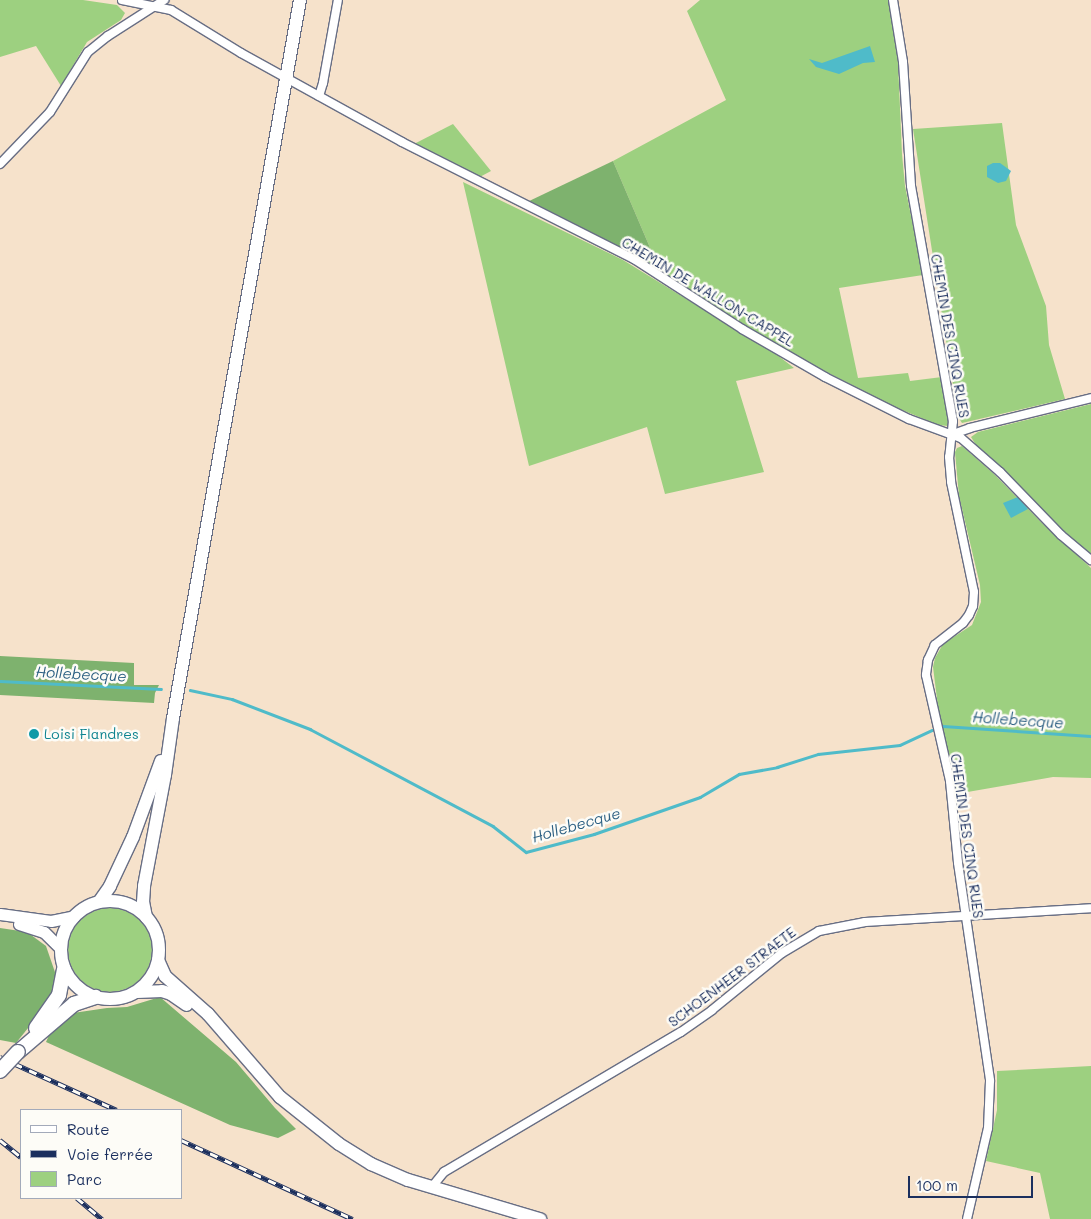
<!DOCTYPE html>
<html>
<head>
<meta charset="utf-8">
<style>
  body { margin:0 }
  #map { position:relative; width:1091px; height:1219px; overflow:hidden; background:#f6e2cb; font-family:Mali,sans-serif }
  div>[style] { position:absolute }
  .green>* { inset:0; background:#9dd080 }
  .round { border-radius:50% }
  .forest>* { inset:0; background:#7eb26e }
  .water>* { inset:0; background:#4fbbc9 }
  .stream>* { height:2.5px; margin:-1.25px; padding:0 1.25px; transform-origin:1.25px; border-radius:1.25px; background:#4fbbc9 }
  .roads { filter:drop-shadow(1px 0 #686e84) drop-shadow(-1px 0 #686e84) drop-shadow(0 1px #686e84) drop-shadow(0 -1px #686e84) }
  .street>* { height:8px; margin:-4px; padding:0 4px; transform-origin:4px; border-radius:4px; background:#fff }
  .secondary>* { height:11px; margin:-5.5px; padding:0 5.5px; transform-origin:5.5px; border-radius:5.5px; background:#fff }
  .primary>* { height:12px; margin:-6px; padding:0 6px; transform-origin:6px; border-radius:6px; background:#fff }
  .primary>.ring { margin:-6px; padding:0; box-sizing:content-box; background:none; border:12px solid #fff; border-radius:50% }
  .highway>* { height:14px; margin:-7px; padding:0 7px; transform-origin:7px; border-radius:7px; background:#fff }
  .rail>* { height:4.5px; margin-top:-2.25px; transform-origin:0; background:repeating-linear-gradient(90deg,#fdfcf7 0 8px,#1b2f5e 0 16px); box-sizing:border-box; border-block:1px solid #1b2f5e }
  .bridges { filter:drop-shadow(1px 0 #686e84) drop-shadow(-1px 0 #686e84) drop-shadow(0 1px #686e84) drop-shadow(0 -1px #686e84) }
  .highway-bridge>* { height:14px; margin:-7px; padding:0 7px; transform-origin:7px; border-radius:7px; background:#fff }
  .dots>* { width:14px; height:14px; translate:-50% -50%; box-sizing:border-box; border:2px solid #fdfcf7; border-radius:50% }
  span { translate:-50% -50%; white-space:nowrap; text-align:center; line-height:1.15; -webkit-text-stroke:5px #fdfcf7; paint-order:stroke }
  .street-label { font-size:14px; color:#1b2f5e }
  .culture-label { font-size:14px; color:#0d838f }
  .left { translate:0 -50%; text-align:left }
  .water-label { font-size:15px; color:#2d6083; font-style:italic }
  .legend { position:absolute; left:20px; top:1109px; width:162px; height:90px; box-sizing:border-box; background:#fdfcf7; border:1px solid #a3aaba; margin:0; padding:6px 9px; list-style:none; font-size:15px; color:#1b2f5e }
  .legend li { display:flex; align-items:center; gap:10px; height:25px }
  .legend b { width:25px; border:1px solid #a3aaba }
  .scale { position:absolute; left:908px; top:1176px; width:125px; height:22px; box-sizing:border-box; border:2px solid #1b2f5e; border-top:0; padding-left:6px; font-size:15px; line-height:18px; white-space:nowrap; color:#1b2f5e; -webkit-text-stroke:4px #fdfcf7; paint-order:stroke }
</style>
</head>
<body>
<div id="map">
  <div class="green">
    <i style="clip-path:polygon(0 0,83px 0,117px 5px,125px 13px,121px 20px,87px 42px,61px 86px,36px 46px,0 57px)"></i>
    <i style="clip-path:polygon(700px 0,889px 0,898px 62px,902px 154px,905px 186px,923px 275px,839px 288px,858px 378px,908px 373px,910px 381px,942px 377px,949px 417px,948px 426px,938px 425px,895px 407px,799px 358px,718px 309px,660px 271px,613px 161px,726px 100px,687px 11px)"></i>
    <i style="clip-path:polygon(1002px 123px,1016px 225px,1046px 306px,1049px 345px,1065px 399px,962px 423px,958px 417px,913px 129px)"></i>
    <i style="clip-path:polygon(453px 124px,491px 171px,476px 179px,414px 144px)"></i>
    <i style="clip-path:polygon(463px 182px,623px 260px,776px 354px,794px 368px,736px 381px,764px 472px,665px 494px,647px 427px,529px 466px)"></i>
    <i style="clip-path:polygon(1091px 404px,1091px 555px,1052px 522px,976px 445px,971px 437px,978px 432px)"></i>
    <i style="clip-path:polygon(962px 446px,994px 474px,1042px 523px,1091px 568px,1091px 778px,1053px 777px,956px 794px,938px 707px,933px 667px,935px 658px,943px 644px,972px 625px,981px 602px,980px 585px,959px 496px,955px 452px,957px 448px)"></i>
    <i class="round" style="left:68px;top:908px;width:84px;height:84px"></i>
    <i style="clip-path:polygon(1091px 1066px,1091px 1219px,1050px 1219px,1040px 1173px,986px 1161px,997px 1110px,997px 1071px)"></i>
  </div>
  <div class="forest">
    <i style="clip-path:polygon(613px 161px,660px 271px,525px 203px)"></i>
    <i style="clip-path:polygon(0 656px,134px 663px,134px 685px,159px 685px,155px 693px,154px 703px,0 695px)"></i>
    <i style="clip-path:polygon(0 928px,27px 932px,46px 946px,58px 981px,53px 997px,16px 1043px,0 1040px)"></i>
    <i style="clip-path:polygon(160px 997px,236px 1062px,275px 1108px,296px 1129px,278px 1138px,230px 1125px,46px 1042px,51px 1031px,73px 1013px,107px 1008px,127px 1007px)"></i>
  </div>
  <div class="water">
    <i style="clip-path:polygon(870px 46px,875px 62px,863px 63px,839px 74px,816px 67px,809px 59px,822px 63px)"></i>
    <i style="clip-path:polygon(993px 163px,1000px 163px,1011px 171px,1006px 181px,998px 183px,987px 177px,987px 166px)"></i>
    <i style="clip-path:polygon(1018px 497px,1028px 509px,1011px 518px,1003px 503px)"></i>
  </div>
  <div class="stream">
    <i style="left:0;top:681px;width:161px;rotate:2.8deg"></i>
    <i style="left:190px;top:690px;width:43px;rotate:12.1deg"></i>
    <i style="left:232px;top:699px;width:84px;rotate:21deg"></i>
    <i style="left:310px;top:729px;width:207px;rotate:27.9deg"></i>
    <i style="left:493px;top:826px;width:42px;rotate:38.2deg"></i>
    <i style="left:526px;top:852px;width:70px;rotate:-14.8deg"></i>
    <i style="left:594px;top:834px;width:112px;rotate:-19.2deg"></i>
    <i style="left:700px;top:797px;width:45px;rotate:-30.5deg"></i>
    <i style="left:739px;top:774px;width:39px;rotate:-10deg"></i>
    <i style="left:777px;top:767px;width:43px;rotate:-17.6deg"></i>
    <i style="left:818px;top:754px;width:82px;rotate:-6.3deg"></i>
    <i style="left:900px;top:745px;width:35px;rotate:-25deg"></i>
    <i style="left:943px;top:726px;width:148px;rotate:3.9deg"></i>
  </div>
  <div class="roads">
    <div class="street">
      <i style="left:122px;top:0;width:50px;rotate:11.5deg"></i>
      <i style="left:171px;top:10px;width:82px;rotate:31.6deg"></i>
      <i style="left:241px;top:53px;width:184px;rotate:28.9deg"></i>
      <i style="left:402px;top:142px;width:260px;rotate:26.8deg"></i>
      <i style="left:634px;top:259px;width:129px;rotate:32.9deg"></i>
      <i style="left:742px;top:329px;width:96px;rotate:30deg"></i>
      <i style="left:825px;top:377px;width:94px;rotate:26.6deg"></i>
      <i style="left:909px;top:419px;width:55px;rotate:20.1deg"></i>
      <i style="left:961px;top:438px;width:52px;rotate:41.1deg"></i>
      <i style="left:1000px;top:472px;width:88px;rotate:45.9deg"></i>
      <i style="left:1061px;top:535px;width:39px;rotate:40deg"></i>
      <i style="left:893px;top:0;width:63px;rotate:80.8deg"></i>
      <i style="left:903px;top:62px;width:124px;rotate:86.3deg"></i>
      <i style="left:911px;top:186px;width:239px;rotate:79.9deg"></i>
      <i style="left:953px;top:421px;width:36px;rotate:96deg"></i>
      <i style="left:949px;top:457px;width:25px;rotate:85deg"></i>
      <i style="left:951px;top:482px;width:112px;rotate:78.2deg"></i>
      <i style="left:974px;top:592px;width:14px;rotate:94deg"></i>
      <i style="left:973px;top:606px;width:10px;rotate:114deg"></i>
      <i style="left:969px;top:615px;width:10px;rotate:127deg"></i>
      <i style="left:963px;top:623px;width:36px;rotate:142deg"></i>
      <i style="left:935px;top:645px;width:17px;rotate:115deg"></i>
      <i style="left:928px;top:660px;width:15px;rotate:98deg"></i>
      <i style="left:926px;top:675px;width:109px;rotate:77.2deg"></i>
      <i style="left:950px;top:781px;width:82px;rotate:84.4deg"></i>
      <i style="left:958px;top:863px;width:220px;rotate:81.6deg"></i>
      <i style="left:990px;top:1081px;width:47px;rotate:92.4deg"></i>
      <i style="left:988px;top:1128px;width:93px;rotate:103deg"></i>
      <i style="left:319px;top:96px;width:14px;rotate:-73deg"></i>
      <i style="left:323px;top:83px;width:84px;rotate:-79.8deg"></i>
      <i style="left:0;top:164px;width:72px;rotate:-46.1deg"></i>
      <i style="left:50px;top:112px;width:71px;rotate:-57.7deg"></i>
      <i style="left:88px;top:52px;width:26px;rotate:-39deg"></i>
      <i style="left:108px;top:36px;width:67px;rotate:-32.7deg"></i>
      <i style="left:953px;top:434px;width:18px;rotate:-19deg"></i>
      <i style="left:970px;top:428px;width:125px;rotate:-13.9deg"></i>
      <i style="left:431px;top:1188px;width:21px;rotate:-51deg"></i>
      <i style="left:444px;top:1172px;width:275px;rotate:-30.6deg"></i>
      <i style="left:681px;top:1032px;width:38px;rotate:-35deg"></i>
      <i style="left:712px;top:1010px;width:90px;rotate:-39.2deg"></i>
      <i style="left:782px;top:953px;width:43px;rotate:-30.7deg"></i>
      <i style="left:819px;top:931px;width:47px;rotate:-11.1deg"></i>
      <i style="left:865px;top:922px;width:226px;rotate:-3.5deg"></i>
    </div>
    <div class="secondary">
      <i style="left:0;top:914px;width:51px;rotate:7.8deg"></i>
      <i style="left:51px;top:921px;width:24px;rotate:-12deg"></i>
      <i style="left:19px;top:924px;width:26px;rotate:18deg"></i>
      <i style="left:44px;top:932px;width:24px;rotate:45deg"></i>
    </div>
    <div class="primary">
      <i class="ring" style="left:61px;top:901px;width:86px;height:86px"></i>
      <i style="left:99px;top:902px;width:19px;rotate:-55deg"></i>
      <i style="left:110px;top:886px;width:54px;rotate:-64.9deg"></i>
      <i style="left:133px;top:837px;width:81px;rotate:-69.8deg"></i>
      <i style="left:146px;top:917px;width:15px;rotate:-101deg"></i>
      <i style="left:143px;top:902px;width:16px;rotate:-86deg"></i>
      <i style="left:144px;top:886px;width:113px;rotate:-79.3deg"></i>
      <i style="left:165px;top:775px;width:58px;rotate:-82deg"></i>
      <i style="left:173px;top:718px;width:729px;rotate:-79.97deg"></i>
      <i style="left:158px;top:960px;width:17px;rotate:66deg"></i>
      <i style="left:165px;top:976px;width:57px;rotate:41.5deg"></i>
      <i style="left:208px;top:1014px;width:110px;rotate:49.1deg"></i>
      <i style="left:280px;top:1097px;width:75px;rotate:38.5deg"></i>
      <i style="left:339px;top:1144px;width:38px;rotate:32deg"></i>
      <i style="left:371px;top:1164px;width:40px;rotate:23.4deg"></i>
      <i style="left:408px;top:1180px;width:138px;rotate:16.5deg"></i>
      <i style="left:137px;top:992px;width:25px;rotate:-2deg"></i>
      <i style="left:162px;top:991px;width:9px;rotate:18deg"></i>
      <i style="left:171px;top:994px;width:19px;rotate:35deg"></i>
    </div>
    <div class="highway">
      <i style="left:36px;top:1028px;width:40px;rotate:-55.1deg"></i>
      <i style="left:59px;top:995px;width:26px;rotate:-79deg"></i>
      <i style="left:18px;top:1052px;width:74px;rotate:-40.6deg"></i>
      <i style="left:74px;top:1004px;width:23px;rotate:-18deg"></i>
    </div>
  </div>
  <div class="rail">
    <i style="left:0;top:1057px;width:128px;rotate:24.4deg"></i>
    <i style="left:0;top:1140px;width:27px;rotate:39deg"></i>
    <i style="left:181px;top:1140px;width:189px;rotate:24.7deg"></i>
    <i style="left:77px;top:1198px;width:33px;rotate:40deg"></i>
  </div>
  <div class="bridges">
    <div class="highway-bridge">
      <i style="left:0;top:1071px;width:26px;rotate:-47deg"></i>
    </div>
  </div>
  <div class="dots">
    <i style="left:34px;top:734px;background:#0f9aa8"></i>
  </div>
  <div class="street-label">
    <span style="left:708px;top:292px;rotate:31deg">CHEMIN DE WALLON-CAPPEL</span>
    <span style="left:950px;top:336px;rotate:80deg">CHEMIN DES CINQ RUES</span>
    <span style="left:967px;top:836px;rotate:82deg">CHEMIN DES CINQ RUES</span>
    <span style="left:732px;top:977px;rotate:-37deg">SCHOENHEER STRAETE</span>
  </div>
  <div class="culture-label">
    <span class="left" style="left:44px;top:734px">Loisi Flandres</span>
  </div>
  <div class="water-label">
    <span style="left:81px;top:674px;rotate:3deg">Hollebecque</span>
    <span style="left:1018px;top:720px;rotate:4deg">Hollebecque</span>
    <span style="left:576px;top:825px;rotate:-16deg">Hollebecque</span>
  </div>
  <ul class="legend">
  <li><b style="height:6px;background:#fff"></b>Route</li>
  <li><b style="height:6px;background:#1b2f5e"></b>Voie ferrée</li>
  <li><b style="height:14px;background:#9dd080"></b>Parc</li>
  </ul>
  <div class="scale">100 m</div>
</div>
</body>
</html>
